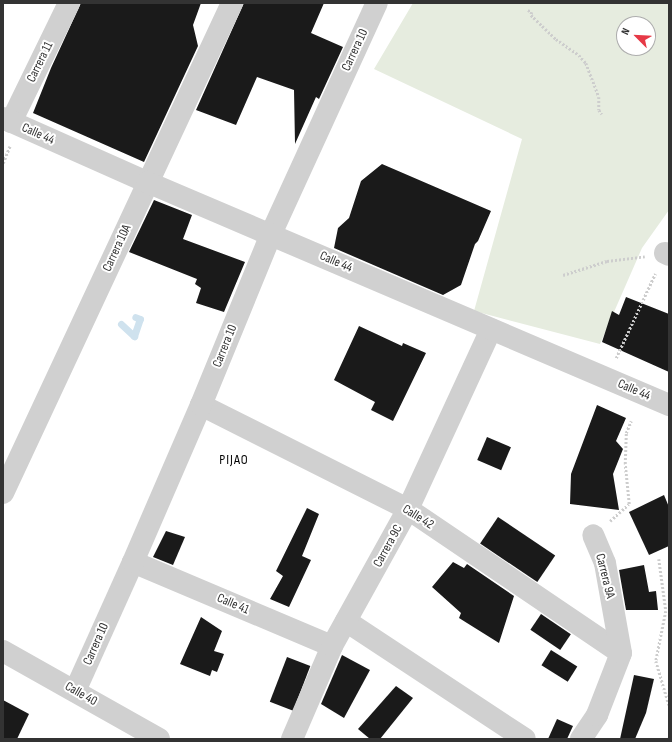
<!DOCTYPE html>
<html>
<head>
<meta charset="utf-8">
<style>
  body { margin:0 }
  #map { position:relative; width:672px; height:742px; overflow:hidden; background:#fff; font-family:"Sofia Sans Condensed",sans-serif }
  div>[style] { position:absolute }
  .green>* { inset:0; background:#e6ecdf }
  .stream>* { height:7px; margin:-3.5px; padding:0 3.5px; transform-origin:3.5px; border-radius:3.5px; background:#cfe2ee }
  .building>* { inset:0; background:#1a1a1a; transform-origin:0 0 }
  .path>* { height:2.5px; margin-top:-1.25px; transform-origin:0; background:repeating-linear-gradient(90deg,#cdcdcd 0 2px,transparent 0 4px) }
  .minor>* { height:22px; margin:-11px; padding:0 11px; transform-origin:11px; border-radius:11px; background:#d0d0d0 }
  .tertiary>* { height:22px; margin:-11px; padding:0 11px; transform-origin:11px; border-radius:11px; background:#d0d0d0 }
  span { translate:-50% -50%; white-space:nowrap; text-align:center; line-height:1.15; -webkit-text-stroke:4px #fff; paint-order:stroke }
  .street-label { font-size:13px; color:#333 }
  .neighbourhood-label { font-size:14px; color:#000; letter-spacing:1px }
  .frame { position:absolute; inset:0; border:4px solid #333; pointer-events:none }
  .north { position:absolute; left:616px; top:16px; width:40px; height:40px; box-sizing:border-box; background:#fff; border:1px solid #adadad; border-radius:50%; rotate:294deg; font-size:11px; font-weight:700; line-height:16px; text-align:center; color:#333 }
  .north::after { content:''; display:block; margin:auto; width:14px; height:18px; background:#e63946; clip-path:polygon(50% 0,100% 100%,50% 72%,0 100%) }
</style>
</head>
<body>
<div id="map">
  <div class="green">
    <i style="clip-path:polygon(evenodd,413px 3px,669px 3px,669px 210px,642px 248px,600px 344px,474px 311px,522px 139px,374px 69px,413px 3px,624px 24px,648px 24px,648px 48px,624px 48px,624px 24px)"></i>
  </div>
  <div class="stream">
    <i style="left:121px;top:324px;width:18px;rotate:43deg"></i>
    <i style="left:134px;top:336px;width:18px;rotate:-71deg"></i>
    <i style="left:140px;top:319px;width:5px;rotate:-158deg"></i>
  </div>
  <div class="building">
    <i style="clip-path:polygon(81px 3px,201px 3px,193px 25px,198px 46px,144px 162px,33px 113px,51px 68px)"></i>
    <i style="clip-path:polygon(244px 3px,324px 3px,311px 33px,343px 47px,319px 99px,316px 97px,295px 144px,294px 90px,257px 77px,236px 125px,196px 110px)"></i>
    <i style="clip-path:polygon(382px 164px,491px 211px,478px 241px,475px 244px,461px 285px,443px 295px,334px 248px,338px 228px,349px 218px,361px 181px)"></i>
    <i style="clip-path:polygon(154px 200px,192px 215px,183px 239px,245px 262px,224px 312px,196px 303px,201px 288px,195px 284px,197px 279px,129px 252px)"></i>
    <i style="clip-path:polygon(626px 297px,669px 314px,669px 372px,602px 342px,612px 311px,619px 315px)"></i>
    <i style="clip-path:polygon(359px 326px,402px 346px,403px 343px,426px 353px,393px 421px,371px 410px,375px 402px,334px 380px)"></i>
    <i style="clip-path:polygon(597px 405px,626px 418px,616px 441px,623px 449px,613px 474px,619px 510px,570px 504px,571px 474px)"></i>
    <i style="left:487px;top:437px;width:26px;height:25px;rotate:23deg"></i>
    <i style="clip-path:polygon(664px 495px,669px 507px,669px 546px,649px 555px,629px 512px)"></i>
    <i style="clip-path:polygon(307px 508px,319px 514px,302px 556px,311px 560px,289px 607px,270px 599px,283px 576px,276px 571px)"></i>
    <i style="left:498px;top:517px;width:69px;height:32px;rotate:34deg"></i>
    <i style="clip-path:polygon(166px 531px,185px 537px,173px 565px,153px 557px)"></i>
    <i style="clip-path:polygon(453px 562px,464px 568px,467px 564px,514px 596px,499px 643px,459px 618px,461px 613px,432px 587px)"></i>
    <i style="clip-path:polygon(644px 565px,649px 592px,656px 591px,658px 610px,626px 610px,619px 570px)"></i>
    <i style="left:541px;top:614px;width:36px;height:19px;rotate:34deg"></i>
    <i style="clip-path:polygon(201px 617px,222px 631px,214px 651px,224px 654px,217px 672px,212px 670px,210px 676px,180px 664px)"></i>
    <i style="left:551px;top:650px;width:31px;height:18px;rotate:32deg"></i>
    <i style="clip-path:polygon(342px 655px,370px 670px,344px 718px,321px 704px)"></i>
    <i style="left:287px;top:657px;width:25px;height:48px;rotate:21deg"></i>
    <i style="clip-path:polygon(634px 675px,654px 679px,646px 713px,635px 739px,620px 739px)"></i>
    <i style="clip-path:polygon(396px 686px,413px 698px,380px 739px,370px 739px,358px 729px)"></i>
    <i style="clip-path:polygon(3px 700px,29px 714px,17px 739px,3px 739px)"></i>
    <i style="clip-path:polygon(557px 719px,573px 726px,567px 739px,548px 739px)"></i>
  </div>
  <div class="path">
    <i style="left:528px;top:10px;width:4px;rotate:27deg"></i>
    <i style="left:532px;top:12px;width:3px;rotate:108deg"></i>
    <i style="left:531px;top:15px;width:35px;rotate:44deg"></i>
    <i style="left:556px;top:39px;width:28px;rotate:35deg"></i>
    <i style="left:579px;top:55px;width:11px;rotate:49deg"></i>
    <i style="left:586px;top:63px;width:36px;rotate:69deg"></i>
    <i style="left:599px;top:97px;width:13px;rotate:90deg"></i>
    <i style="left:599px;top:110px;width:5px;rotate:53deg"></i>
    <i style="left:3px;top:163px;width:18px;rotate:-68deg"></i>
    <i style="left:563px;top:275px;width:46px;rotate:-17.7deg"></i>
    <i style="left:607px;top:261px;width:38px;rotate:-7deg"></i>
    <i style="left:616px;top:358px;width:93px;rotate:-65.1deg"></i>
    <i style="left:610px;top:521px;width:25px;rotate:-42deg"></i>
    <i style="left:629px;top:504px;width:40px;rotate:-95.7deg"></i>
    <i style="left:625px;top:464px;width:31px;rotate:-88deg"></i>
    <i style="left:626px;top:433px;width:13px;rotate:-67deg"></i>
    <i style="left:659px;top:559px;width:52px;rotate:82.3deg"></i>
    <i style="left:666px;top:611px;width:51px;rotate:101.3deg"></i>
    <i style="left:656px;top:661px;width:46px;rotate:73.5deg"></i>
    <i style="left:669px;top:739px;width:2px;rotate:-90deg"></i>
  </div>
  <div class="minor">
    <i style="left:11px;top:122px;width:132px;rotate:-64deg"></i>
    <i style="left:665px;top:253px;width:4px;rotate:27deg"></i>
    <i style="left:201px;top:405px;width:232px;rotate:26.7deg"></i>
    <i style="left:408px;top:509px;width:257px;rotate:34.1deg"></i>
    <i style="left:3px;top:493px;width:541px;rotate:-64.95deg"></i>
    <i style="left:133px;top:562px;width:216px;rotate:22.9deg"></i>
    <i style="left:346px;top:621px;width:214px;rotate:33.4deg"></i>
    <i style="left:3px;top:651px;width:179px;rotate:29.4deg"></i>
    <i style="left:75px;top:691px;width:141px;rotate:-65.8deg"></i>
    <i style="left:133px;top:562px;width:171px;rotate:-66.6deg"></i>
    <i style="left:201px;top:405px;width:185px;rotate:-67.7deg"></i>
    <i style="left:271px;top:234px;width:254px;rotate:-65.4deg"></i>
    <i style="left:292px;top:739px;width:101px;rotate:-66.7deg"></i>
    <i style="left:332px;top:646px;width:157px;rotate:-61deg"></i>
    <i style="left:408px;top:509px;width:198px;rotate:-65.2deg"></i>
    <i style="left:581px;top:739px;width:29px;rotate:-56deg"></i>
    <i style="left:597px;top:715px;width:66px;rotate:-68.8deg"></i>
    <i style="left:621px;top:653px;width:91px;rotate:-100.1deg"></i>
    <i style="left:605px;top:563px;width:30px;rotate:-113deg"></i>
  </div>
  <div class="tertiary">
    <i style="left:3px;top:118px;width:158px;rotate:24deg"></i>
    <i style="left:147px;top:182px;width:568px;rotate:23.13deg"></i>
  </div>
  <div class="street-label">
    <span style="left:355px;top:50px;rotate:-65deg">Carrera 10</span>
    <span style="left:40px;top:62px;rotate:-64deg">Carrera 11</span>
    <span style="left:38px;top:134px;rotate:24deg">Calle 44</span>
    <span style="left:117px;top:248px;rotate:-65deg">Carrera 10A</span>
    <span style="left:336px;top:262px;rotate:23deg">Calle 44</span>
    <span style="left:225px;top:346px;rotate:-68deg">Carrera 10</span>
    <span style="left:634px;top:390px;rotate:23deg">Calle 44</span>
    <span style="left:418px;top:517px;rotate:32deg">Calle 42</span>
    <span style="left:388px;top:546px;rotate:-61deg">Carrera 9C</span>
    <span style="left:605px;top:576px;rotate:76deg">Carrera 9A</span>
    <span style="left:233px;top:604px;rotate:23deg">Calle 41</span>
    <span style="left:96px;top:644px;rotate:-66deg">Carrera 10</span>
    <span style="left:81px;top:694px;rotate:30deg">Calle 40</span>
  </div>
  <div class="neighbourhood-label">
    <span style="left:234px;top:460px">PIJAO</span>
  </div>
  <div class="frame"></div>
  <div class="north">N</div>
</div>
</body>
</html>
